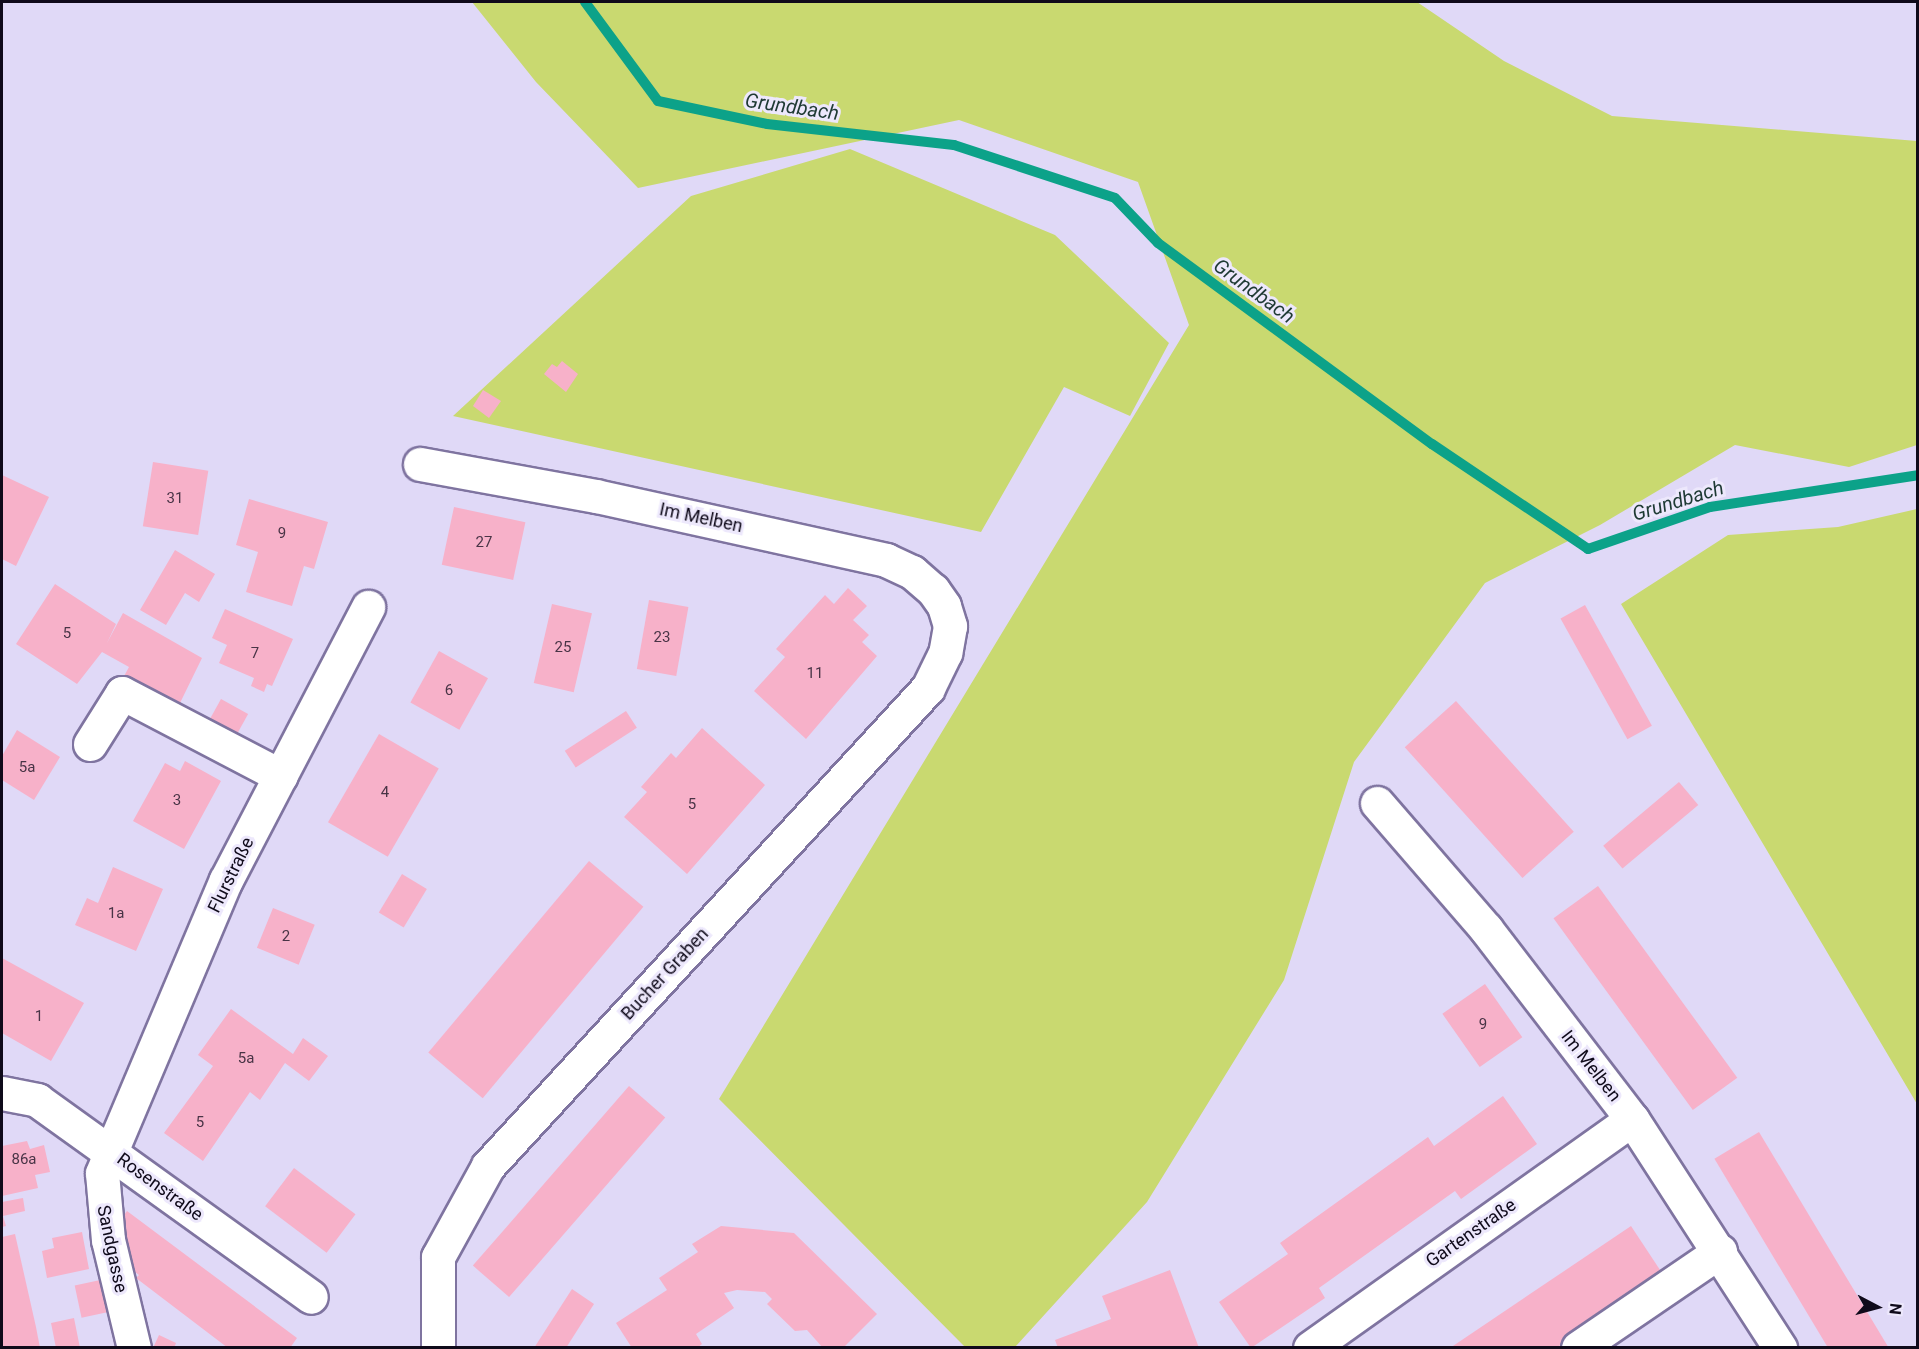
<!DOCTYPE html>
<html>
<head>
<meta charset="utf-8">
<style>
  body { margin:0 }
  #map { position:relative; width:1919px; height:1349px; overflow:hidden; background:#e0d9f7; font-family:Roboto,sans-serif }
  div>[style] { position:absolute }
  .green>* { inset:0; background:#c9d970 }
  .stream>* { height:10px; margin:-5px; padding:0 5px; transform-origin:5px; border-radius:5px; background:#0ca289 }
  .building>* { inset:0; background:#f7b1c9; transform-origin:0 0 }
  .roads { filter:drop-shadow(2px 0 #7f74a0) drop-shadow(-2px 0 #7f74a0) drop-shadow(0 2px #7f74a0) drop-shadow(0 -2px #7f74a0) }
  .minor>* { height:33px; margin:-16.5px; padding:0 16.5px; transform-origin:16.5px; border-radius:16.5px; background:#fff }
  span { translate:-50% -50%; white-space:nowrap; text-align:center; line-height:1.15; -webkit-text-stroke:6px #ede8fc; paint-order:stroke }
  .number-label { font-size:15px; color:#493446 }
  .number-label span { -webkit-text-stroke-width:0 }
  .street-label { font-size:18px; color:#0f0a1a }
  .water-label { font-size:20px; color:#1f3a34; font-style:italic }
  .frame { position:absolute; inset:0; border:3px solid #0f0a1a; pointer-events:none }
  .north { position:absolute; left:1847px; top:1277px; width:60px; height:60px; -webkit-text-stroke:4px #ede8fc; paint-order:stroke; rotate:96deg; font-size:16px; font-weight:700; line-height:24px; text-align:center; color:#0f0a1a }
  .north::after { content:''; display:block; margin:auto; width:21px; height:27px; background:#0f0a1a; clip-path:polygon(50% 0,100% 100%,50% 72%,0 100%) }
</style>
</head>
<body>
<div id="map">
  <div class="green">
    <i style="clip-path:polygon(472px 2px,1417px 2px,1504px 61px,1612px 116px,1917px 141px,1917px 445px,1849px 467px,1735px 445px,1600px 525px,1485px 583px,1354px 762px,1284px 980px,1147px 1202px,1015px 1347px,965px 1347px,719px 1099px,1189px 325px,1138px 182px,959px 120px,638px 188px,536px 82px)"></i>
    <i style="clip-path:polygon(850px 149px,1055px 235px,1169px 343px,1130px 416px,1064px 387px,981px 532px,453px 416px,691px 196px)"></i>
    <i style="clip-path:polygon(1917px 509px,1918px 509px,1917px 1104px,1621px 604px,1728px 535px,1838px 527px)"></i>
  </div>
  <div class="stream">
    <i style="left:585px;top:2px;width:123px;rotate:53.6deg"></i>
    <i style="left:658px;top:101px;width:111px;rotate:11.9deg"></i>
    <i style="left:767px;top:124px;width:188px;rotate:6.4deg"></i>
    <i style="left:954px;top:145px;width:169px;rotate:18.2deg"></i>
    <i style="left:1115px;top:198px;width:62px;rotate:46.3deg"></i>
    <i style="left:1158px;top:243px;width:340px;rotate:36.3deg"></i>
    <i style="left:1432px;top:444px;width:188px;rotate:33.9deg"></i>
    <i style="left:1588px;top:549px;width:129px;rotate:-19deg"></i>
    <i style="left:1710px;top:507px;width:210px;rotate:-8.7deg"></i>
  </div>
  <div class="building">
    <i style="clip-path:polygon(562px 361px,578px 374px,566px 392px,544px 374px,552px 364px,557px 367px)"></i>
    <i style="clip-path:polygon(483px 390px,501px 401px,489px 418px,473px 406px)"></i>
    <i style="left:153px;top:462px;width:56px;height:65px;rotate:9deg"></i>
    <i style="clip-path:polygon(2px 475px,49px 497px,16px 566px,2px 559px)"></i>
    <i style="clip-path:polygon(249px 499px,328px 522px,314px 569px,304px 566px,292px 606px,246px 592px,258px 552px,236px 545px)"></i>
    <i style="left:454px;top:507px;width:73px;height:59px;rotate:12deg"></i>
    <i style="clip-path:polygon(175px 550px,215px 574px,199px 602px,185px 593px,166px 625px,140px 610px)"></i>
    <i style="clip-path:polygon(55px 584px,116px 624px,107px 643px,123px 613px,202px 658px,180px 703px,171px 699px,168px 704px,123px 678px,129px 667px,102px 652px,77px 684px,16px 644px)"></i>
    <i style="clip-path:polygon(848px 588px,867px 606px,853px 620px,869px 635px,862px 642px,877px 656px,806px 739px,754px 691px,785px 657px,776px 649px,825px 595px,834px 604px)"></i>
    <i style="left:649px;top:600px;width:40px;height:70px;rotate:10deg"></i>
    <i style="left:552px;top:604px;width:41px;height:81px;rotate:13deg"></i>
    <i style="left:1585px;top:605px;width:138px;height:28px;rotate:61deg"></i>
    <i style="clip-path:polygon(225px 609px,293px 639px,272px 686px,267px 684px,264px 692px,251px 686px,254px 678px,219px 663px,227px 645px,212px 638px)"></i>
    <i style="left:439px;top:651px;width:56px;height:59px;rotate:29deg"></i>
    <i style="left:221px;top:699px;width:31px;height:30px;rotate:29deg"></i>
    <i style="left:1456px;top:701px;width:176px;height:69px;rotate:48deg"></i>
    <i style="left:626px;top:711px;width:20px;height:73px;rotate:57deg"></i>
    <i style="clip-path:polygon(702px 728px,765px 785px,687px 874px,624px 817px,647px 792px,641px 787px,671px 753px,676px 758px)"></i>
    <i style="clip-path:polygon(17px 730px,60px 757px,34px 800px,2px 780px,2px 756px)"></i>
    <i style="left:379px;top:734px;width:69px;height:102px;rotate:30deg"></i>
    <i style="clip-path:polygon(185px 761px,221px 781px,184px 849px,133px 821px,165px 763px,180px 771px)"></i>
    <i style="left:1679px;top:782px;width:30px;height:99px;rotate:50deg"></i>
    <i style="left:589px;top:861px;width:71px;height:250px;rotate:40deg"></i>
    <i style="clip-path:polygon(113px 867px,163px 889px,136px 951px,75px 925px,87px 898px,98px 903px)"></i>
    <i style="left:402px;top:874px;width:29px;height:45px;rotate:31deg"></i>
    <i style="left:1598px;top:886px;width:237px;height:55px;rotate:54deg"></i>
    <i style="left:273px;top:908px;width:45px;height:43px;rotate:22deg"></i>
    <i style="clip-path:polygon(2px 958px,84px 1003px,51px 1061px,2px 1033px)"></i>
    <i style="left:1485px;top:984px;width:65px;height:52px;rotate:55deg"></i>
    <i style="clip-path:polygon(231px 1009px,293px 1054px,303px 1038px,328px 1056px,309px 1081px,285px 1063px,260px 1100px,250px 1092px,203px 1161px,164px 1133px,213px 1066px,198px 1055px)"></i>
    <i style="left:629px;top:1086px;width:48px;height:238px;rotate:41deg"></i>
    <i style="clip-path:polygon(1503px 1096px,1537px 1144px,1461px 1199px,1455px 1191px,1319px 1288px,1325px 1298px,1251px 1348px,1219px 1302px,1288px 1254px,1280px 1243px,1428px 1137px,1434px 1146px)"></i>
    <i style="left:1759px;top:1132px;width:253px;height:52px;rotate:59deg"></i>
    <i style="clip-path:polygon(27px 1141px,30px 1149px,44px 1145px,50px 1172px,35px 1175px,38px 1188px,2px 1196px,2px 1146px)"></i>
    <i style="left:294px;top:1168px;width:77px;height:48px;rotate:37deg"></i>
    <i style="clip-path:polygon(23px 1198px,25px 1211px,3px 1216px,6px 1226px,2px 1227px,2px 1202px)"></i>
    <i style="clip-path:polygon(127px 1211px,297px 1338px,290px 1348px,228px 1348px,136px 1278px,139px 1275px,120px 1261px,113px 1230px)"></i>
    <i style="clip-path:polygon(721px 1226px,794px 1233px,877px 1314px,843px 1348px,823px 1348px,807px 1330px,795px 1331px,767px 1304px,772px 1299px,765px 1292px,737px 1290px,724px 1293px,734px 1308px,696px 1334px,702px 1344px,697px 1348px,632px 1348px,616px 1323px,667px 1290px,659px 1278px,698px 1252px,692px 1244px)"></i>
    <i style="clip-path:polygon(1631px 1226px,1664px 1276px,1556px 1348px,1450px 1348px)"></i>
    <i style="clip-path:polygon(82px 1232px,89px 1269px,47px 1278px,42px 1251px,54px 1248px,52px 1238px)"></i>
    <i style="clip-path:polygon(15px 1234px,36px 1327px,40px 1348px,2px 1348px,2px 1237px)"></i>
    <i style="clip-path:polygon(1170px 1270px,1199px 1348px,1058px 1348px,1055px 1340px,1111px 1319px,1102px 1296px)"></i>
    <i style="left:105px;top:1279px;width:33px;height:31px;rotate:78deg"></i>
    <i style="clip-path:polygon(572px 1289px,594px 1304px,566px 1348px,534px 1348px)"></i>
    <i style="clip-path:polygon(74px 1318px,80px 1348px,56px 1348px,51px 1323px)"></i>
    <i style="clip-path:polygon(159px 1335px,176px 1343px,174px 1348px,153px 1348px)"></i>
  </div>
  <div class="roads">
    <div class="minor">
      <i style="left:420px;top:464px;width:179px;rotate:10.3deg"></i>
      <i style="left:596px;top:496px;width:297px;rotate:12.4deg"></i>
      <i style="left:886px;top:560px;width:29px;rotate:25deg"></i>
      <i style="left:912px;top:572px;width:28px;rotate:41deg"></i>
      <i style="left:933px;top:590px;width:19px;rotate:55deg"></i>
      <i style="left:944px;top:606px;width:21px;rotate:73deg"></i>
      <i style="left:950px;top:626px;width:27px;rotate:100deg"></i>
      <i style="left:945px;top:653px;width:39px;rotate:116deg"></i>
      <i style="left:928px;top:688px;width:650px;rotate:132.63deg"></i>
      <i style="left:488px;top:1166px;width:104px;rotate:118.8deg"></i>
      <i style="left:438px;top:1257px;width:91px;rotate:90deg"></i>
      <i style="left:90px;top:744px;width:60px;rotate:-57.9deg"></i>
      <i style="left:122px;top:693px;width:179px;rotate:27.6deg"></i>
      <i style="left:1377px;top:803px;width:167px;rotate:49.1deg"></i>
      <i style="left:1486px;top:929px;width:240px;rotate:52.5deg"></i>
      <i style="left:1632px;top:1119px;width:273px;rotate:57.1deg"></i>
      <i style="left:2px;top:1093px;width:36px;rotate:11deg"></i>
      <i style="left:37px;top:1100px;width:337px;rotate:35.7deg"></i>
      <i style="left:134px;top:1348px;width:111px;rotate:-103.5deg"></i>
      <i style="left:108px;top:1240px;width:67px;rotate:-95.1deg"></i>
      <i style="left:102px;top:1173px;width:318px;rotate:-67.1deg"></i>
      <i style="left:226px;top:880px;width:308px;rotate:-62.5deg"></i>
      <i style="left:1310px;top:1348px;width:395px;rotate:-35.4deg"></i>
      <i style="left:1578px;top:1348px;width:172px;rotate:-34.3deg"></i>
    </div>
  </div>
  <div class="number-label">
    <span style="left:175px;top:499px">31</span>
    <span style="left:282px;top:534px">9</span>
    <span style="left:484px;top:543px">27</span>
    <span style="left:67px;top:634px">5</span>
    <span style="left:662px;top:638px">23</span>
    <span style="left:563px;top:648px">25</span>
    <span style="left:255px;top:654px">7</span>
    <span style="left:815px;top:674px">11</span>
    <span style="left:449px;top:691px">6</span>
    <span style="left:27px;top:768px">5a</span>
    <span style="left:385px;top:793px">4</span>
    <span style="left:177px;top:801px">3</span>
    <span style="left:692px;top:805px">5</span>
    <span style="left:116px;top:914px">1a</span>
    <span style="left:286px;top:937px">2</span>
    <span style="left:39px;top:1017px">1</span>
    <span style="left:1483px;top:1025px">9</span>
    <span style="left:246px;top:1059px">5a</span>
    <span style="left:200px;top:1123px">5</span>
    <span style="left:24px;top:1160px">86a</span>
  </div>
  <div class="street-label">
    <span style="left:701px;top:518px;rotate:12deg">Im Melben</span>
    <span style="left:231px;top:875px;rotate:-64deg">Flurstraße</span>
    <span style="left:665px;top:974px;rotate:-47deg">Bucher Graben</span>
    <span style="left:1591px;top:1066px;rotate:52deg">Im Melben</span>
    <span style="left:160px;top:1187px;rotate:36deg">Rosenstraße</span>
    <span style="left:1471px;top:1233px;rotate:-35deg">Gartenstraße</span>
    <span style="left:112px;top:1249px;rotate:78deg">Sandgasse</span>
  </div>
  <div class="water-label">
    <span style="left:792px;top:107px;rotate:8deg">Grundbach</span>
    <span style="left:1254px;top:291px;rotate:36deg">Grundbach</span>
    <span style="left:1678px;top:501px;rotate:-17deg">Grundbach</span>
  </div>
  <div class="frame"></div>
  <div class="north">N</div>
</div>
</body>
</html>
